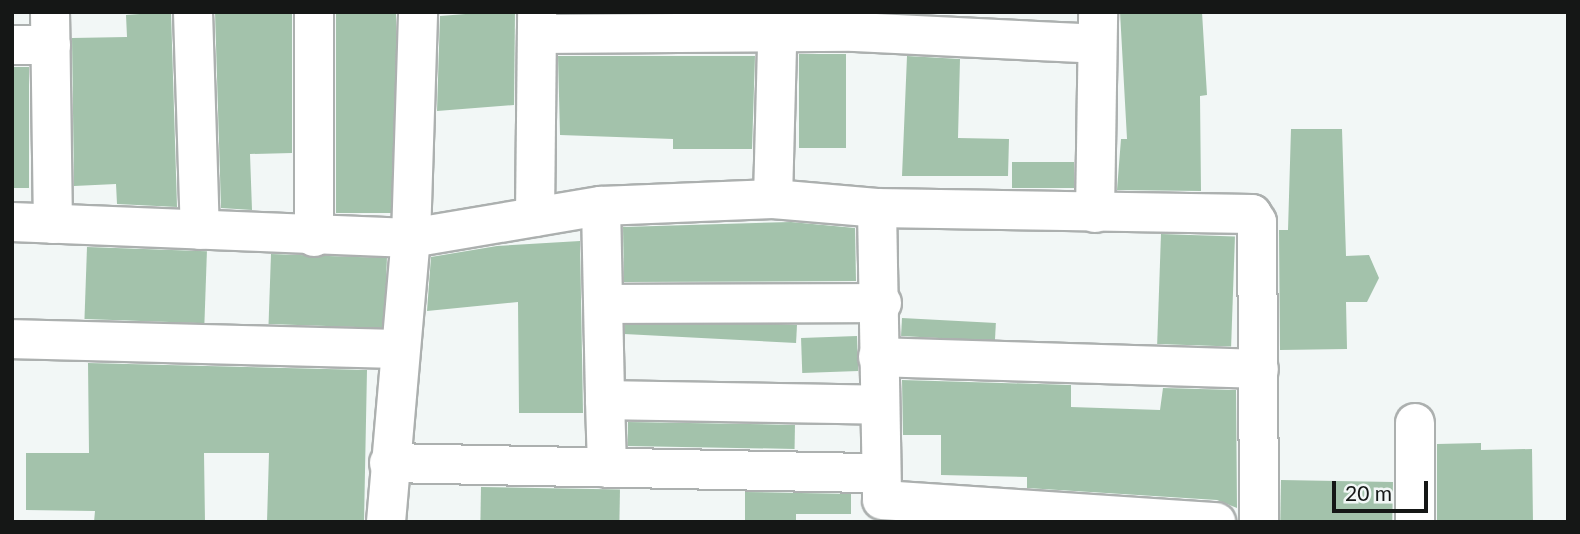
<!DOCTYPE html>
<html>
<head>
<meta charset="utf-8">
<style>
  body { margin:0 }
  #map { position:relative; width:1580px; height:534px; overflow:hidden; background:#f2f7f6; font-family:Lato,sans-serif }
  div>[style] { position:absolute }
  .building>* { inset:0; background:#a3c2ab; transform-origin:0 0 }
  .roads { filter:drop-shadow(2px 0 #acb0af) drop-shadow(-2px 0 #acb0af) drop-shadow(0 2px #acb0af) drop-shadow(0 -2px #acb0af) }
  .minor>* { height:38px; margin:-19px; padding:0 19px; transform-origin:19px; border-radius:19px; background:#fff }
  span { translate:-50% -50%; white-space:nowrap; text-align:center; line-height:1.15; -webkit-text-stroke:5px #f2f7f6; paint-order:stroke }
  .frame { position:absolute; inset:0; border:14px solid #151716; pointer-events:none }
  .scale { position:absolute; left:1332px; top:481px; width:96px; height:32px; box-sizing:border-box; border:4px solid #151716; border-top:0; padding-left:9px; font-size:21px; line-height:24px; white-space:nowrap; color:#151716; -webkit-text-stroke:5px #f2f7f6; paint-order:stroke }
</style>
</head>
<body>
<div id="map">
  <div class="building">
    <i style="clip-path:polygon(167px 12px,171px 12px,177px 207px,117px 204px,116px 184px,74px 186px,72px 38px,127px 37px,126px 15px)"></i>
    <i style="clip-path:polygon(215px 12px,292px 12px,292px 153px,250px 154px,252px 210px,221px 208px)"></i>
    <i style="left:336px;top:12px;width:60px;height:201px"></i>
    <i style="clip-path:polygon(491px 12px,515px 12px,514px 105px,437px 111px,440px 16px)"></i>
    <i style="clip-path:polygon(1120px 12px,1202px 12px,1207px 95px,1200px 96px,1201px 191px,1117px 190px,1121px 139px,1127px 139px)"></i>
    <i style="left:799px;top:54px;width:47px;height:94px"></i>
    <i style="clip-path:polygon(558px 56px,755px 56px,752px 149px,673px 149px,673px 139px,560px 135px)"></i>
    <i style="clip-path:polygon(907px 56px,960px 59px,958px 138px,1009px 139px,1008px 176px,902px 176px)"></i>
    <i style="left:12px;top:67px;width:17px;height:121px"></i>
    <i style="clip-path:polygon(1291px 129px,1342px 129px,1346px 256px,1369px 255px,1379px 278px,1367px 302px,1346px 302px,1347px 349px,1280px 350px,1279px 230px,1288px 230px)"></i>
    <i style="left:1012px;top:162px;width:62px;height:26px"></i>
    <i style="clip-path:polygon(791px 222px,855px 228px,856px 281px,624px 282px,623px 227px)"></i>
    <i style="left:1161px;top:234px;width:74px;height:110px;rotate:2deg"></i>
    <i style="clip-path:polygon(580px 241px,583px 413px,519px 413px,518px 302px,427px 311px,431px 257px,497px 246px)"></i>
    <i style="left:87px;top:247px;width:120px;height:72px;rotate:2deg"></i>
    <i style="left:271px;top:254px;width:116px;height:70px;rotate:2deg"></i>
    <i style="left:902px;top:318px;width:94px;height:18px;rotate:3deg"></i>
    <i style="left:797px;top:325px;width:18px;height:172px;rotate:93deg"></i>
    <i style="left:857px;top:336px;width:35px;height:56px;rotate:88deg"></i>
    <i style="clip-path:polygon(88px 363px,367px 370px,364px 522px,267px 522px,269px 453px,204px 453px,205px 522px,94px 522px,95px 511px,26px 510px,26px 453px,89px 453px)"></i>
    <i style="clip-path:polygon(902px 380px,1071px 385px,1071px 407px,1160px 410px,1163px 388px,1236px 390px,1237px 508px,1217px 500px,1027px 488px,1027px 477px,941px 475px,941px 435px,903px 435px)"></i>
    <i style="left:628px;top:422px;width:167px;height:24px;rotate:1deg"></i>
    <i style="clip-path:polygon(1481px 443px,1481px 450px,1532px 449px,1533px 522px,1437px 522px,1437px 444px)"></i>
    <i style="left:1281px;top:480px;width:112px;height:42px;rotate:1deg"></i>
    <i style="left:481px;top:487px;width:139px;height:35px;rotate:1deg"></i>
    <i style="clip-path:polygon(745px 492px,851px 494px,851px 514px,796px 514px,796px 522px,745px 522px)"></i>
  </div>
  <div class="roads">
    <div class="minor">
      <i style="left:50px;top:12px;width:212px;rotate:89.2deg"></i>
      <i style="left:193px;top:12px;width:218px;rotate:88.2deg"></i>
      <i style="left:537px;top:34px;width:318px;rotate:-0.4deg"></i>
      <i style="left:855px;top:32px;width:242px;rotate:2.8deg"></i>
      <i style="left:12px;top:45px;width:39px"></i>
      <i style="left:773px;top:199px;width:187px;rotate:-88.5deg"></i>
      <i style="left:601px;top:206px;width:194px;rotate:88.8deg"></i>
      <i style="left:605px;top:400px;width:273px;rotate:1deg"></i>
      <i style="left:877px;top:208px;width:291px;rotate:89deg"></i>
      <i style="left:1095px;top:213px;width:201px;rotate:-89.1deg"></i>
      <i style="left:535px;top:217px;width:205px;rotate:-89.4deg"></i>
      <i style="left:12px;top:222px;width:399px;rotate:2.3deg"></i>
      <i style="left:411px;top:238px;width:193px;rotate:-9.6deg"></i>
      <i style="left:601px;top:206px;width:172px;rotate:-2.3deg"></i>
      <i style="left:773px;top:199px;width:104px;rotate:4.9deg"></i>
      <i style="left:877px;top:208px;width:375px;rotate:0.9deg"></i>
      <i style="left:1252px;top:214px;width:9px;rotate:58deg"></i>
      <i style="left:1257px;top:222px;width:300px;rotate:89.6deg"></i>
      <i style="left:314px;top:237px;width:225px;rotate:-90deg"></i>
      <i style="left:606px;top:304px;width:276px;rotate:-0.2deg"></i>
      <i style="left:12px;top:339px;width:386px;rotate:1.5deg"></i>
      <i style="left:878px;top:357px;width:381px;rotate:1.8deg"></i>
      <i style="left:605px;top:400px;width:68px;rotate:88.3deg"></i>
      <i style="left:389px;top:463px;width:492px;rotate:1.2deg"></i>
      <i style="left:882px;top:500px;width:335px;rotate:3.8deg"></i>
      <i style="left:386px;top:522px;width:285px;rotate:-85deg"></i>
      <i style="left:411px;top:238px;width:226px;rotate:-88.2deg"></i>
      <i style="left:1415px;top:522px;width:99px;rotate:-90deg"></i>
    </div>
  </div>
  <div class="frame"></div>
  <div class="scale">20 m</div>
</div>
</body>
</html>
